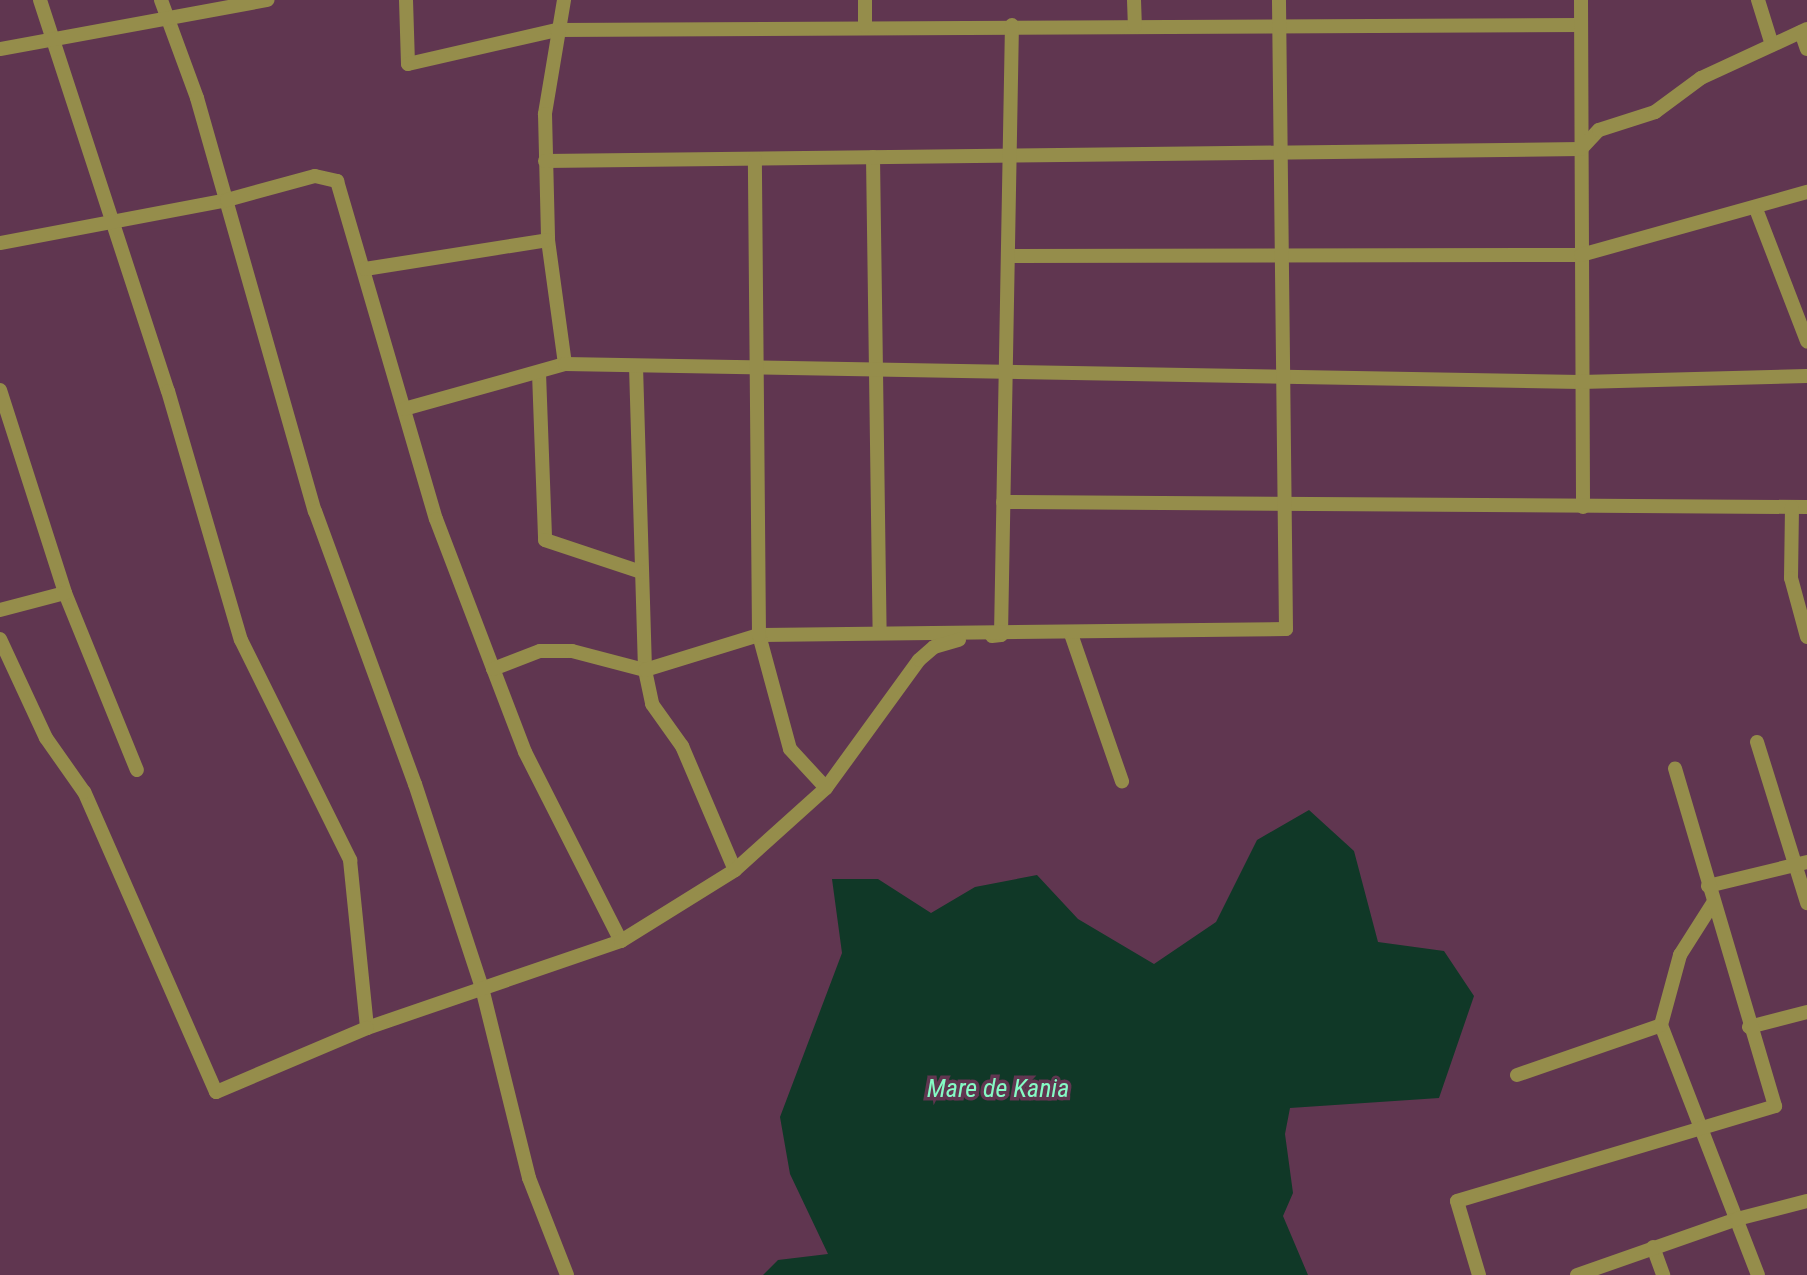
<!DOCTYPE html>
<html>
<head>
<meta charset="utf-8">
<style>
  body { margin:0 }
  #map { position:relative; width:1807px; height:1275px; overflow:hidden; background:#603650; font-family:"Roboto Condensed",sans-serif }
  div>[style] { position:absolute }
  .water>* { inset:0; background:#103827 }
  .minor>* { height:14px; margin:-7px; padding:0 7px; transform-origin:7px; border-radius:7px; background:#958d4b }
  span { translate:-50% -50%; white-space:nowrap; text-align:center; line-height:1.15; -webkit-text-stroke:7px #603650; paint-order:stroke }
  .water-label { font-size:26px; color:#85fbc5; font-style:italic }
</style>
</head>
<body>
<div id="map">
  <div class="water">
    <i style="clip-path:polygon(1309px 810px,1354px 851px,1378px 942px,1444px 951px,1474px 996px,1439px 1098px,1290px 1108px,1285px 1134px,1293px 1193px,1283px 1216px,1308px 1275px,763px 1275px,778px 1260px,828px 1254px,790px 1174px,780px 1117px,842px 953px,832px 879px,878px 879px,931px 913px,975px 887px,1037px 875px,1078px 919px,1154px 964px,1216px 922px,1257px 840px)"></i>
  </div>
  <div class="minor">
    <i style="left:40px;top:0;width:411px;rotate:71.9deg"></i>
    <i style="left:168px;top:391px;width:259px;rotate:73.7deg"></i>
    <i style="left:241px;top:640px;width:246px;rotate:63.6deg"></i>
    <i style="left:350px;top:860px;width:169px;rotate:84.2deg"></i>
    <i style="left:161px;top:0;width:104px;rotate:69.8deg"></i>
    <i style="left:197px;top:98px;width:430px;rotate:74.1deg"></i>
    <i style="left:315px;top:511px;width:291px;rotate:69.9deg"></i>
    <i style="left:415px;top:784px;width:215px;rotate:71.8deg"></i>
    <i style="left:482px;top:988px;width:196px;rotate:76.1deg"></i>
    <i style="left:529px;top:1178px;width:104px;rotate:68.6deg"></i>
    <i style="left:406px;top:0;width:64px;rotate:88.2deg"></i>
    <i style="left:408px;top:64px;width:153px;rotate:-12.9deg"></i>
    <i style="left:557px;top:30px;width:1024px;rotate:-0.28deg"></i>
    <i style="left:564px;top:0;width:116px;rotate:99.5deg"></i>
    <i style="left:545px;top:114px;width:126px;rotate:88.6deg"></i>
    <i style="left:548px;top:240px;width:125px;rotate:82.2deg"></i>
    <i style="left:865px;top:0;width:26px;rotate:90deg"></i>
    <i style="left:1134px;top:0;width:26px;rotate:88deg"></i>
    <i style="left:1581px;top:0;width:507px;rotate:89.77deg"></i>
    <i style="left:1758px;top:0;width:47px;rotate:72.7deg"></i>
    <i style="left:1801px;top:32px;width:18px;rotate:71deg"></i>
    <i style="left:0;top:49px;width:272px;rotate:-10.4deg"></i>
    <i style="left:873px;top:157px;width:476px;rotate:89.2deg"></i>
    <i style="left:545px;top:161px;width:1036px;rotate:-0.66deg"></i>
    <i style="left:1581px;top:149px;width:26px;rotate:-47deg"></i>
    <i style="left:1599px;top:130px;width:59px;rotate:-17.8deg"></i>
    <i style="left:1655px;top:112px;width:57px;rotate:-36.5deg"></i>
    <i style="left:1701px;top:78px;width:117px;rotate:-24.8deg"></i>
    <i style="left:1756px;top:209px;width:142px;rotate:68.9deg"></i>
    <i style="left:0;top:243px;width:231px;rotate:-10.7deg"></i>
    <i style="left:227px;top:200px;width:91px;rotate:-15.3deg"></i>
    <i style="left:315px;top:176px;width:23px;rotate:13deg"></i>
    <i style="left:337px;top:181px;width:352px;rotate:73.7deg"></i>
    <i style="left:436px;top:519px;width:249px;rotate:69.1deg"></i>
    <i style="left:525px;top:752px;width:212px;rotate:63.1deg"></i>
    <i style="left:621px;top:941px;width:268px;rotate:161.1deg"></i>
    <i style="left:367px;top:1028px;width:164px;rotate:157deg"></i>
    <i style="left:216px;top:1092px;width:328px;rotate:-113.7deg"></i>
    <i style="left:84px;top:792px;width:66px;rotate:-125.1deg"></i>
    <i style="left:46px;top:738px;width:109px;rotate:-114.9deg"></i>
    <i style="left:1008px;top:256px;width:573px;rotate:-0.1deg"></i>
    <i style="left:1581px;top:255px;width:235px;rotate:-15.6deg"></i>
    <i style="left:365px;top:269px;width:185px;rotate:-9deg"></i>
    <i style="left:636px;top:366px;width:304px;rotate:88.3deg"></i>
    <i style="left:645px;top:670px;width:35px;rotate:78deg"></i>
    <i style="left:652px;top:704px;width:52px;rotate:54.5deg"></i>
    <i style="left:682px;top:746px;width:135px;rotate:66.9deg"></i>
    <i style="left:539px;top:373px;width:167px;rotate:87.9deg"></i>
    <i style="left:545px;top:540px;width:101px;rotate:18.4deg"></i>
    <i style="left:0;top:390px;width:213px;rotate:72.2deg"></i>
    <i style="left:65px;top:593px;width:191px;rotate:67.9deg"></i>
    <i style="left:404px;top:409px;width:167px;rotate:-15.6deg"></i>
    <i style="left:565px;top:364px;width:1016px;rotate:1.01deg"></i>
    <i style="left:1581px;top:382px;width:226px;rotate:-1.5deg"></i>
    <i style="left:1003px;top:502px;width:804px;rotate:0.36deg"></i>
    <i style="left:1792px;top:507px;width:71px;rotate:90.8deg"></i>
    <i style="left:1791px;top:578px;width:61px;rotate:74.8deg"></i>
    <i style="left:0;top:610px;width:67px;rotate:-14.7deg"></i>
    <i style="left:1071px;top:634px;width:156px;rotate:70.9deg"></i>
    <i style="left:992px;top:636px;width:9px;rotate:-6deg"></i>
    <i style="left:1001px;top:635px;width:610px;rotate:-88.97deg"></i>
    <i style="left:493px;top:669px;width:50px;rotate:-21deg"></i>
    <i style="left:540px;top:651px;width:32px"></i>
    <i style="left:572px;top:651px;width:75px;rotate:14.6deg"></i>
    <i style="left:645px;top:670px;width:119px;rotate:-17.1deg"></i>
    <i style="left:759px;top:635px;width:527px;rotate:-0.65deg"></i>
    <i style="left:1286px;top:629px;width:629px;rotate:-90.64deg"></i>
    <i style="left:1757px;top:742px;width:169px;rotate:72.7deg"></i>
    <i style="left:826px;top:788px;width:158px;rotate:-54deg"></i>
    <i style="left:919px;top:660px;width:20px;rotate:-41deg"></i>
    <i style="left:934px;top:647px;width:26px;rotate:-16deg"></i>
    <i style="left:1708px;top:886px;width:102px;rotate:-13.6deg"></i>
    <i style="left:621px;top:941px;width:134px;rotate:-31.9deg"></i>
    <i style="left:735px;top:870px;width:122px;rotate:-42deg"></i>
    <i style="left:826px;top:788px;width:53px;rotate:-132.7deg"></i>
    <i style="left:790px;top:749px;width:118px;rotate:-105.2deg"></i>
    <i style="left:759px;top:635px;width:476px;rotate:-90.5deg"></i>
    <i style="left:1661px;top:1025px;width:268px;rotate:68.8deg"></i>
    <i style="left:1749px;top:1027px;width:60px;rotate:-14.5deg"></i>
    <i style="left:1517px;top:1075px;width:152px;rotate:-19.1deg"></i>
    <i style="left:1661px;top:1025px;width:73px;rotate:-74.8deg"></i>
    <i style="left:1680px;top:955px;width:62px;rotate:-57.6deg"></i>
    <i style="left:1653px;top:1247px;width:30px;rotate:70deg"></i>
    <i style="left:1479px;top:1275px;width:77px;rotate:-106.6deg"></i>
    <i style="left:1457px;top:1201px;width:332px;rotate:-16.6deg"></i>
    <i style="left:1775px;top:1106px;width:352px;rotate:-106.5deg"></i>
    <i style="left:1577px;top:1275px;width:170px;rotate:-19.3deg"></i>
    <i style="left:1737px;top:1219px;width:72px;rotate:-14.4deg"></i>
  </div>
  <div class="water-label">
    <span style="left:998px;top:1089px">Mare de Kania</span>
  </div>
</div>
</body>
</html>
